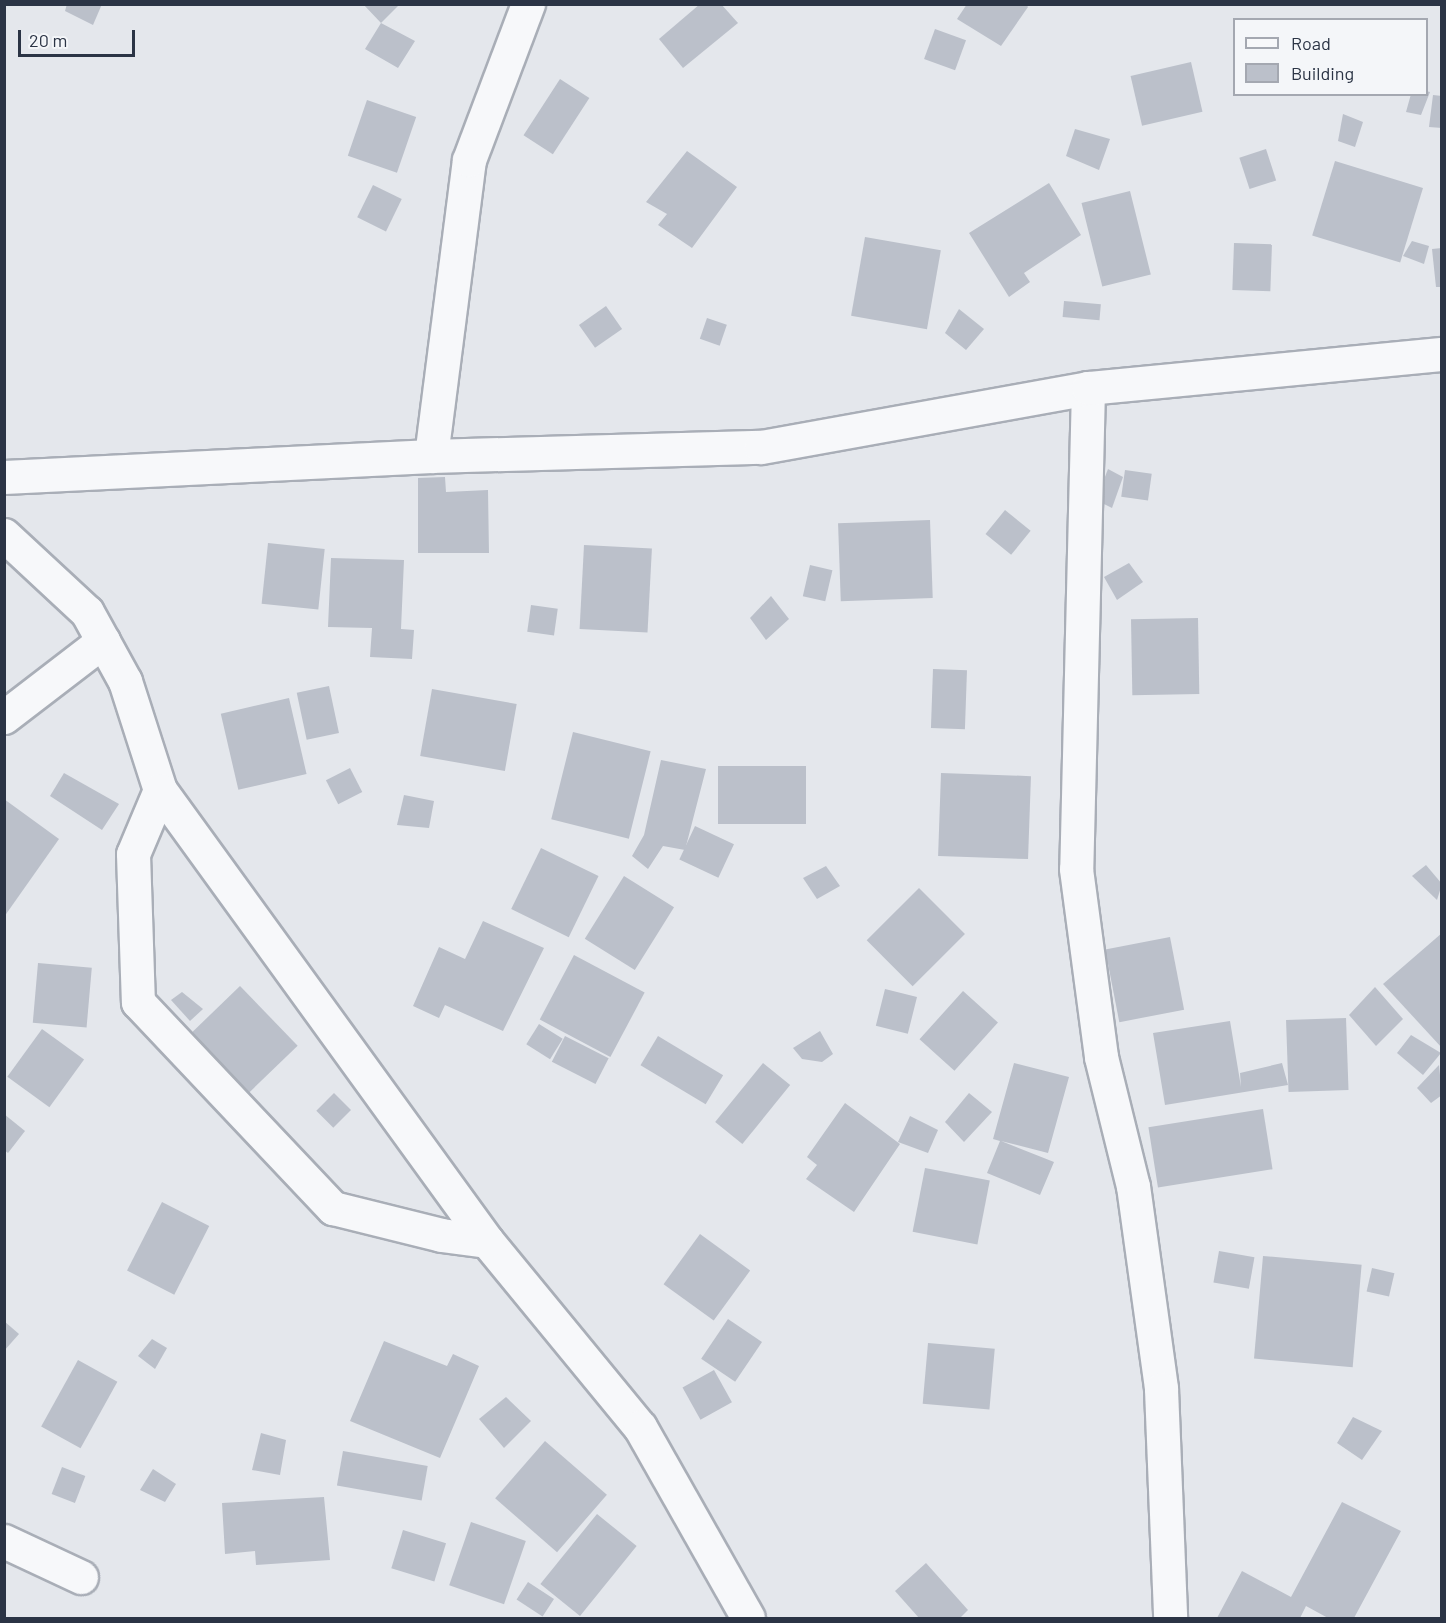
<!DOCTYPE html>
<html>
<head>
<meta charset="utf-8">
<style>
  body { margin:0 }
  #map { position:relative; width:1446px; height:1623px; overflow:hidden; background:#e4e7ec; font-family:Barlow,sans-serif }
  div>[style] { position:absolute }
  .building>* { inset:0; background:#bbc0ca; transform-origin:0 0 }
  .roads { filter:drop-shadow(2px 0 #a9aeb7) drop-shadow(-2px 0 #a9aeb7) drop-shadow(0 2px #a9aeb7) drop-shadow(0 -2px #a9aeb7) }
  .street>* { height:33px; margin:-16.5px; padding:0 16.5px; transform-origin:16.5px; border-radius:16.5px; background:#f7f8fa }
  span { translate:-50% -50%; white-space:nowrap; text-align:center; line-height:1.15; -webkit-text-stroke:4.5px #f4f6f9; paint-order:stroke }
  .frame { position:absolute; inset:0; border:6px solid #2b3445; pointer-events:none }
  .legend { position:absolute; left:1233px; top:18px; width:195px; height:78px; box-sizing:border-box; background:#f4f6f9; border:2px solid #a4a8b1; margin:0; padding:8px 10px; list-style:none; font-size:18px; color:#2b3445 }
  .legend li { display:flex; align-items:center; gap:12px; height:30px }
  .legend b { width:30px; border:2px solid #a4a8b1 }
  .scale { position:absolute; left:18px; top:30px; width:117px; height:27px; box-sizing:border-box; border:3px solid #2b3445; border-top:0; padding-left:8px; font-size:18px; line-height:21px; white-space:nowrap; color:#2b3445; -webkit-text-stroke:4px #f4f6f9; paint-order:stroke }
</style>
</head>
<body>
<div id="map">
  <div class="building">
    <i style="clip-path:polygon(67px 4px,102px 4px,93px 25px,65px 11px)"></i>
    <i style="clip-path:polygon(363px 4px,400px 4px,381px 23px,415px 41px,398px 68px,365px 49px,381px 23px)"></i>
    <i style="clip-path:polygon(700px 4px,721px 4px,738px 23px,683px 68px,659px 39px)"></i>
    <i style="clip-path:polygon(967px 4px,1026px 4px,1028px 7px,1001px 46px,957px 19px)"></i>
    <i style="left:935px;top:29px;width:33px;height:32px;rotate:20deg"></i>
    <i style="left:1191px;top:62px;width:51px;height:62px;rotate:77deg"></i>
    <i style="left:560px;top:79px;width:35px;height:67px;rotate:33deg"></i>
    <i style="clip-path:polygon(1426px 91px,1430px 92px,1421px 115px,1406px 112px,1411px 94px,1426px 94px)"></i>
    <i style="clip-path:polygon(1433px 95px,1442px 96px,1442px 128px,1429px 127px)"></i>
    <i style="left:367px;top:100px;width:52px;height:59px;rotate:19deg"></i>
    <i style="clip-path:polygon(1343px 114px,1363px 122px,1355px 147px,1338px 141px)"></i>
    <i style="clip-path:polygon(1075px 129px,1110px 139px,1099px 170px,1066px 156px)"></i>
    <i style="left:1266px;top:149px;width:33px;height:28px;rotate:72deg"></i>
    <i style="clip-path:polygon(687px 151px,737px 187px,692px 248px,658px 225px,667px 214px,646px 202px)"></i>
    <i style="left:1335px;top:161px;width:92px;height:78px;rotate:17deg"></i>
    <i style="clip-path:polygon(1049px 183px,1081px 235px,1024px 273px,1030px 282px,1009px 297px,969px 233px)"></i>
    <i style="left:373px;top:185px;width:32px;height:36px;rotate:26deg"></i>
    <i style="left:1130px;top:191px;width:86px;height:50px;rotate:76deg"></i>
    <i style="left:865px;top:237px;width:77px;height:80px;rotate:10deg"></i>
    <i style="clip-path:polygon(1412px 241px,1429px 246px,1424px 264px,1403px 256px)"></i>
    <i style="left:1234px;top:243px;width:38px;height:47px;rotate:2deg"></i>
    <i style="clip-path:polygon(1442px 248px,1442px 287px,1436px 287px,1432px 249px)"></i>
    <i style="left:1064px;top:301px;width:37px;height:16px;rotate:5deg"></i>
    <i style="left:606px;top:306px;width:28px;height:33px;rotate:55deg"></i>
    <i style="clip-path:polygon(959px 309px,984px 329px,966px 350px,945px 333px)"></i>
    <i style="left:707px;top:318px;width:21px;height:22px;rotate:19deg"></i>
    <i style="clip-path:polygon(1108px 469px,1123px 477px,1112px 508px,1096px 500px)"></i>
    <i style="left:1125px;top:470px;width:27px;height:27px;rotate:8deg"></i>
    <i style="clip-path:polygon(445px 477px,446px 492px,488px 490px,489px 553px,418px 553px,418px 478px)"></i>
    <i style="left:1005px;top:510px;width:33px;height:31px;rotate:39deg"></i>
    <i style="left:930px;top:520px;width:78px;height:92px;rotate:88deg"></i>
    <i style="left:268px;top:543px;width:57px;height:61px;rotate:6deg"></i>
    <i style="left:584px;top:545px;width:68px;height:84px;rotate:3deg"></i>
    <i style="clip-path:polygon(331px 558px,404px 560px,401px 629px,414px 630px,412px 659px,370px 657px,372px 628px,328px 627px)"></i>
    <i style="clip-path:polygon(1129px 563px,1143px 582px,1117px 600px,1104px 577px)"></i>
    <i style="left:810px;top:565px;width:23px;height:32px;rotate:13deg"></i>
    <i style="clip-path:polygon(771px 596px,789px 619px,766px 640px,750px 618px)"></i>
    <i style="left:531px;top:605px;width:27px;height:27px;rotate:8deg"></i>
    <i style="left:1198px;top:618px;width:76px;height:67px;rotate:89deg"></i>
    <i style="left:933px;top:669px;width:34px;height:59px;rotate:2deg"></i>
    <i style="left:329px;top:686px;width:48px;height:33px;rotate:78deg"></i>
    <i style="left:432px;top:689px;width:86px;height:68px;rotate:10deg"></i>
    <i style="left:289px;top:698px;width:78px;height:70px;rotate:77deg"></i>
    <i style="left:573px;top:732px;width:80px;height:90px;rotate:14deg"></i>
    <i style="clip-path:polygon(661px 760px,706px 769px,685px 850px,663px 846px,648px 869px,632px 856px,644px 835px)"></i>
    <i style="left:718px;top:766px;width:88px;height:58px"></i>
    <i style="left:350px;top:768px;width:27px;height:27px;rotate:63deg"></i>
    <i style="clip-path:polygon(64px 773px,119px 804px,102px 830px,50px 796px)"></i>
    <i style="left:941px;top:773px;width:90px;height:83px;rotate:2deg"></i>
    <i style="clip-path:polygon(404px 795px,434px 801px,429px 828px,397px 825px)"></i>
    <i style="clip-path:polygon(4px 799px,59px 839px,4px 917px)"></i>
    <i style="left:695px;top:826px;width:43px;height:37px;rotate:25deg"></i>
    <i style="left:541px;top:848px;width:64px;height:68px;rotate:26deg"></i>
    <i style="clip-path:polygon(1426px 865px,1442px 884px,1437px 900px,1412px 876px)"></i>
    <i style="clip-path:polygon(826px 866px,840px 886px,817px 899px,803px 878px)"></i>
    <i style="left:624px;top:876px;width:59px;height:74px;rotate:32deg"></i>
    <i style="left:919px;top:888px;width:65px;height:74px;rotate:45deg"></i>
    <i style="clip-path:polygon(483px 921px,544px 948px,503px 1031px,445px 1005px,439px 1018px,413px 1006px,439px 947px,465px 959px)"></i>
    <i style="clip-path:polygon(1442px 933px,1442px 1048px,1383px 984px)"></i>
    <i style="left:1170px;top:937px;width:74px;height:66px;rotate:79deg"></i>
    <i style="left:574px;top:955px;width:80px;height:73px;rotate:28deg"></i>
    <i style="left:38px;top:963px;width:54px;height:60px;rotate:5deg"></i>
    <i style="left:240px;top:986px;width:83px;height:77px;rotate:46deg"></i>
    <i style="clip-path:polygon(1375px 987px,1403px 1019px,1376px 1046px,1349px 1015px)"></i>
    <i style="left:885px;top:989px;width:33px;height:38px;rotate:14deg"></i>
    <i style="left:963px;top:991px;width:47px;height:65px;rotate:42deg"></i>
    <i style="clip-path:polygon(182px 992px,203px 1009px,190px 1021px,171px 1000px)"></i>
    <i style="left:1346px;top:1018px;width:72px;height:60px;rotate:88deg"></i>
    <i style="clip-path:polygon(1230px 1021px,1241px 1087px,1240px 1073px,1282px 1063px,1288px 1085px,1165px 1105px,1153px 1033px)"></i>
    <i style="left:539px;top:1024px;width:28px;height:24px;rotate:32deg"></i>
    <i style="left:42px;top:1029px;width:52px;height:59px;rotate:36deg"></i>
    <i style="clip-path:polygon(820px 1031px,833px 1054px,822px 1062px,802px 1059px,793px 1048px)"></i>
    <i style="clip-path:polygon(1411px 1035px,1441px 1053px,1423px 1075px,1397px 1053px)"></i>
    <i style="left:565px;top:1036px;width:49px;height:29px;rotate:27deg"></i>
    <i style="left:658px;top:1036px;width:76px;height:34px;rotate:31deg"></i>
    <i style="left:763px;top:1063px;width:35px;height:76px;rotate:39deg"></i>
    <i style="clip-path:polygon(1014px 1063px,1069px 1077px,1048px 1153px,1001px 1141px,1054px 1162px,1040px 1195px,987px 1173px,1000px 1141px,993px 1139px)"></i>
    <i style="clip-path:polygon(1439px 1065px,1442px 1095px,1431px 1103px,1417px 1088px)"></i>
    <i style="left:334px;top:1093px;width:24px;height:25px;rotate:45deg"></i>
    <i style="clip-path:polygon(969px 1093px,992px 1112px,964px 1142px,945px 1122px)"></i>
    <i style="clip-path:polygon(845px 1103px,900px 1144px,854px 1212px,806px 1179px,817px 1165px,807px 1157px)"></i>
    <i style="left:1263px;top:1109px;width:61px;height:116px;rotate:81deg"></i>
    <i style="clip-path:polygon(4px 1114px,25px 1131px,8px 1153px,4px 1150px)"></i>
    <i style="clip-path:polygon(910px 1116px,938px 1130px,928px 1153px,898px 1142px)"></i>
    <i style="left:925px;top:1168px;width:66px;height:65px;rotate:11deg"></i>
    <i style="left:162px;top:1202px;width:53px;height:77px;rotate:27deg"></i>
    <i style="left:700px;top:1234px;width:62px;height:62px;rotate:36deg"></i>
    <i style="left:1219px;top:1251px;width:36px;height:32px;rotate:10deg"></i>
    <i style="left:1263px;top:1256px;width:99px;height:103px;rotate:5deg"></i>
    <i style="left:1372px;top:1268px;width:23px;height:24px;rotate:13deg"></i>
    <i style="left:728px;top:1319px;width:41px;height:48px;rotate:34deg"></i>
    <i style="clip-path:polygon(4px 1321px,19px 1334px,4px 1351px)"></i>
    <i style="clip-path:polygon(152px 1339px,167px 1348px,155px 1369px,138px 1356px)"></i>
    <i style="clip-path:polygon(384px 1341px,447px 1366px,453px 1354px,479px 1366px,440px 1458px,350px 1421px)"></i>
    <i style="left:928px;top:1343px;width:67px;height:61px;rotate:5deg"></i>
    <i style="left:78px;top:1360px;width:45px;height:76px;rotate:29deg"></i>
    <i style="left:714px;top:1370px;width:37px;height:36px;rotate:61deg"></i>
    <i style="clip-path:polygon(506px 1397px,531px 1421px,504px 1448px,479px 1419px)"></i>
    <i style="clip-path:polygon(1353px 1417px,1382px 1431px,1362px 1460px,1337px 1443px)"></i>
    <i style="clip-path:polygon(261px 1433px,286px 1440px,280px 1475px,252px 1470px)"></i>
    <i style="left:545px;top:1441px;width:82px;height:76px;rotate:41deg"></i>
    <i style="left:343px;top:1451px;width:86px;height:35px;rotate:10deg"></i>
    <i style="left:62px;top:1467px;width:25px;height:29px;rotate:21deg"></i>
    <i style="clip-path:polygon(153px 1469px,176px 1484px,165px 1502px,140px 1490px)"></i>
    <i style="clip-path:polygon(324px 1497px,330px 1560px,256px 1565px,255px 1551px,225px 1554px,222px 1503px)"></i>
    <i style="clip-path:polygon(1342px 1502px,1401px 1531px,1354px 1618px,1328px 1618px,1306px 1606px,1300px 1618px,1217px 1618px,1242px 1571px,1291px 1597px)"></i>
    <i style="left:597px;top:1514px;width:51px;height:90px;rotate:39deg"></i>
    <i style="left:471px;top:1522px;width:58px;height:67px;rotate:19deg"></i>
    <i style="left:403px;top:1530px;width:45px;height:40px;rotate:17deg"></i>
    <i style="clip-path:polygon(926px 1563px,968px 1610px,960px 1618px,919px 1618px,895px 1591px)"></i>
    <i style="left:528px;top:1582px;width:31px;height:21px;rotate:33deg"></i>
  </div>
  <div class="roads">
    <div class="street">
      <i style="left:1088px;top:388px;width:481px;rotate:91.4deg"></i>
      <i style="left:1076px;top:869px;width:190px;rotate:82.4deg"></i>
      <i style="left:1101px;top:1057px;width:133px;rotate:76.1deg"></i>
      <i style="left:1133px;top:1186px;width:205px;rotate:82.1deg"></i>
      <i style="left:1161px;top:1389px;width:229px;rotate:87.7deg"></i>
      <i style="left:431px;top:456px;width:298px;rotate:-82.7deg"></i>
      <i style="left:469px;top:160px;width:167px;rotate:-69.3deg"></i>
      <i style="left:4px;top:477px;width:428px;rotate:-2.8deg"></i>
      <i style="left:431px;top:456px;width:330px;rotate:-1.6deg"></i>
      <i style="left:761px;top:447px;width:332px;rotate:-10.2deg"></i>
      <i style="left:1088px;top:388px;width:356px;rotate:-5.5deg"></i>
      <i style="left:4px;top:535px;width:113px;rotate:42.9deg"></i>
      <i style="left:87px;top:612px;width:79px;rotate:61.2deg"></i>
      <i style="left:125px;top:681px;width:114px;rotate:72.2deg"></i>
      <i style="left:160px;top:790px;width:557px;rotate:54.06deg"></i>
      <i style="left:487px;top:1241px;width:241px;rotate:50.6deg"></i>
      <i style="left:640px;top:1427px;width:219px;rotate:60.5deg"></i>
      <i style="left:4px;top:717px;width:125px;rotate:-37.5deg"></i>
      <i style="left:160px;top:790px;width:69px;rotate:112.9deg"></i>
      <i style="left:133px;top:854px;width:148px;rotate:88.1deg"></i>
      <i style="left:138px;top:1002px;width:284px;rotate:46.6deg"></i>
      <i style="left:333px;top:1208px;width:111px;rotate:14deg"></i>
      <i style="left:441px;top:1235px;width:46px;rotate:7.4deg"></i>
      <i style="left:4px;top:1541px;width:85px;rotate:25.1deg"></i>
    </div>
  </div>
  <div class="frame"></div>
  <ul class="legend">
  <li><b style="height:8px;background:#f7f8fa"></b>Road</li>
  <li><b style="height:16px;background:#bbc0ca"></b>Building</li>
  </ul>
  <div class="scale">20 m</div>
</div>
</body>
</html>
